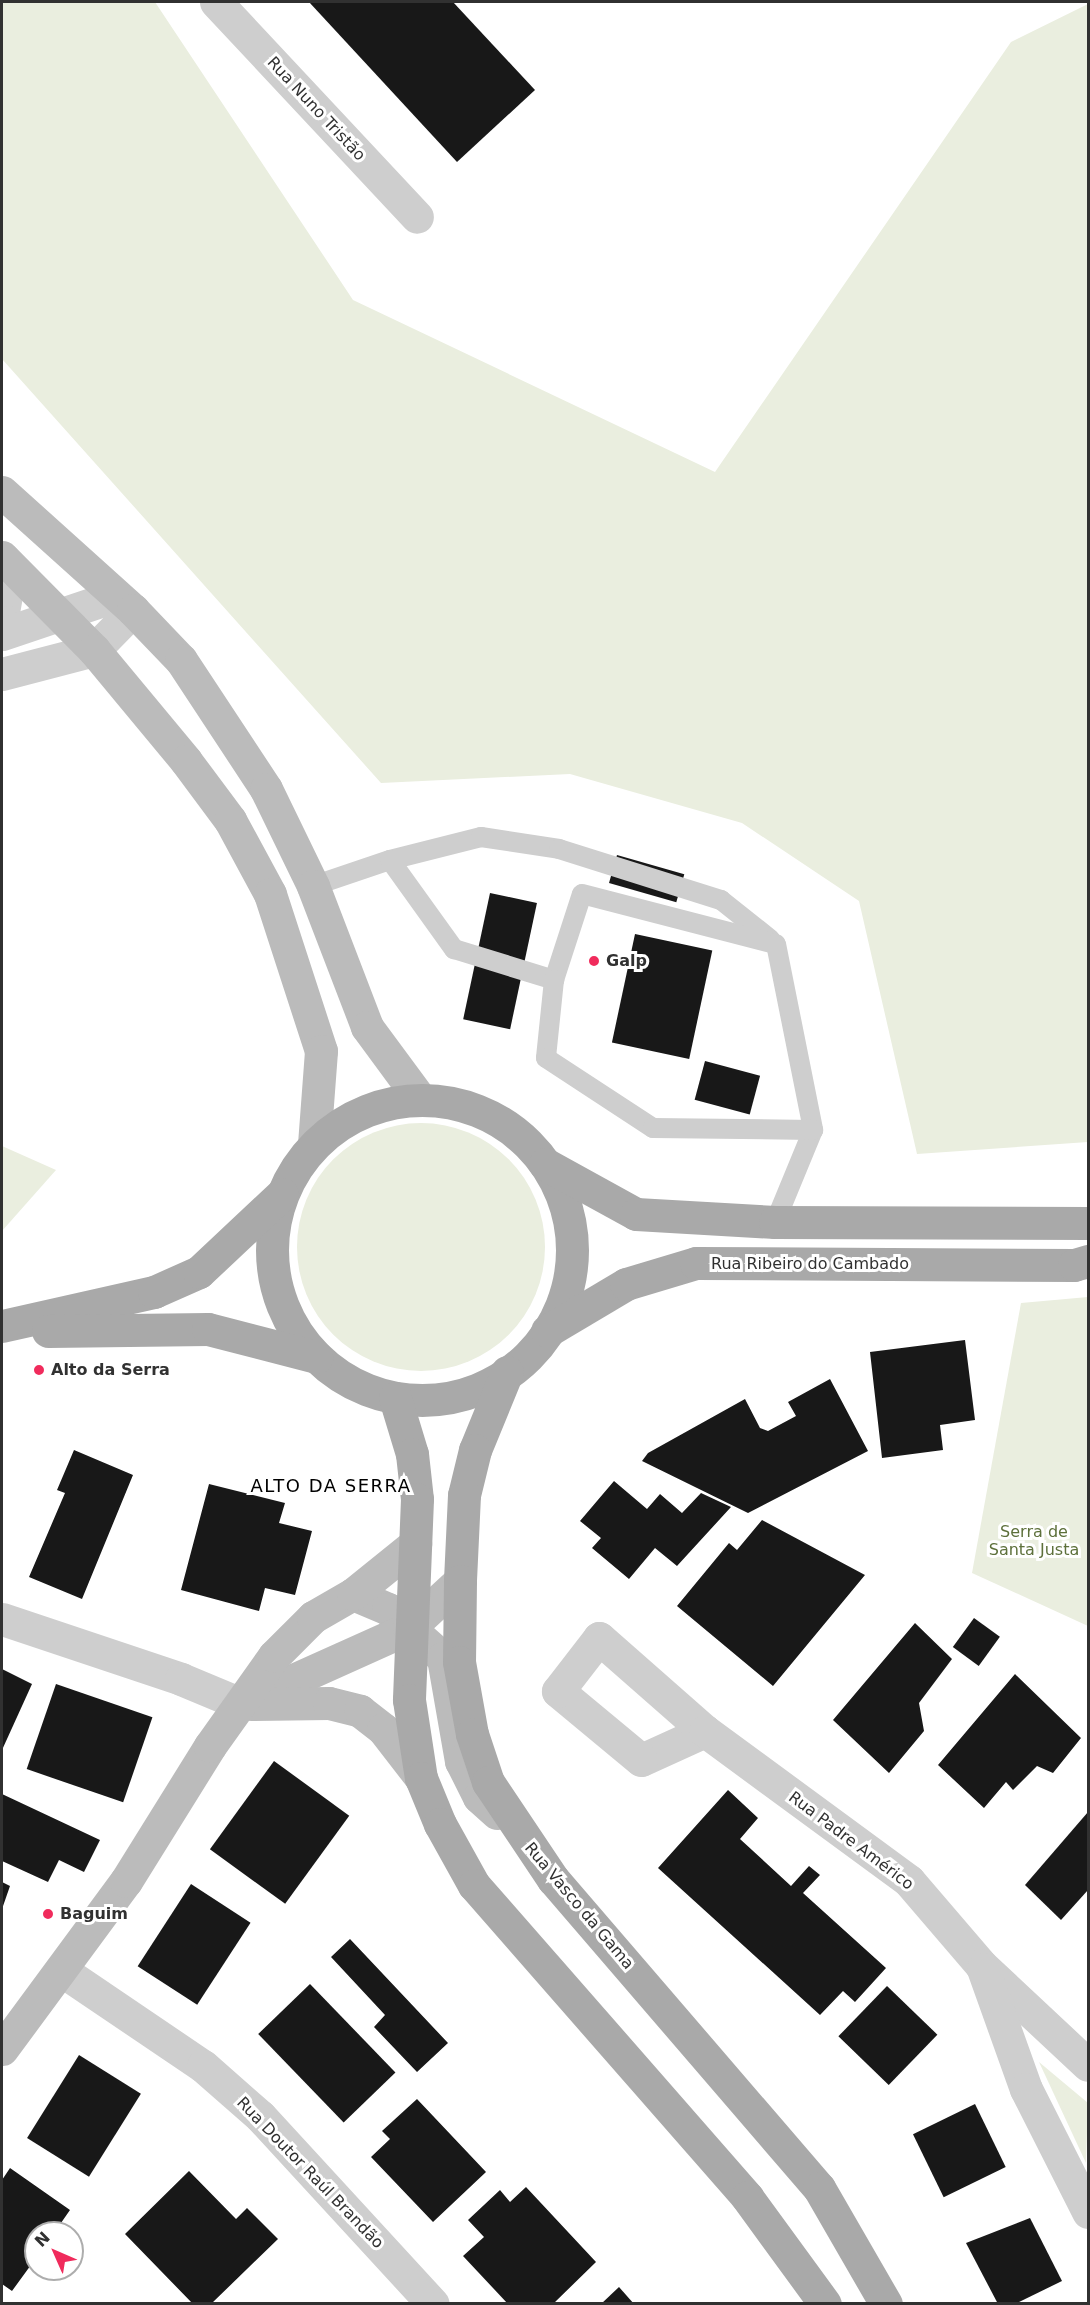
<!DOCTYPE html>
<html>
<head>
<meta charset="utf-8">
<style>
  body { margin:0 }
  #map { position:relative; width:1090px; height:2305px; overflow:hidden; background:#fff; font-family:"DejaVu Sans",sans-serif }
  div>[style] { position:absolute }
  .green>* { inset:0; background:#eaeedf }
  .round { border-radius:50% }
  .building>* { inset:0; background:#181818; transform-origin:0 0 }
  .lane>* { height:20px; margin:-10px; padding:0 10px; transform-origin:10px; border-radius:10px; background:#cecece }
  .street>* { height:33px; margin:-16.5px; padding:0 16.5px; transform-origin:16.5px; border-radius:16.5px; background:#cecece }
  .secondary>* { height:33px; margin:-16.5px; padding:0 16.5px; transform-origin:16.5px; border-radius:16.5px; background:#bbb }
  .primary>* { height:33px; margin:-16.5px; padding:0 16.5px; transform-origin:16.5px; border-radius:16.5px; background:#a9a9a9 }
  .primary>.ring { margin:-16.5px; padding:0; box-sizing:content-box; background:none; border:33px solid #a9a9a9; border-radius:50% }
  .dots>* { width:16px; height:16px; translate:-50% -50%; box-sizing:border-box; border:3px solid #fff; border-radius:50% }
  span { translate:-50% -50%; white-space:nowrap; text-align:center; line-height:1.15; -webkit-text-stroke:6px #fff; paint-order:stroke }
  .street-label { font-size:16px; color:#313131 }
  .poi-label { font-size:16px; color:#313131; font-weight:700 }
  .left { translate:0 -50%; text-align:left }
  .park-label { font-size:16px; color:#5d703b }
  .neighbourhood-label { font-size:18px; color:#000; letter-spacing:1.5px }
  .frame { position:absolute; inset:0; border:3px solid #313131; pointer-events:none }
  .north { position:absolute; left:24px; top:2221px; width:60px; height:60px; box-sizing:border-box; background:#fff; border:2px solid #adadad; border-radius:50%; rotate:315deg; font-size:16px; font-weight:700; line-height:24px; text-align:center; color:#313131 }
  .north::after { content:''; display:block; margin:auto; width:21px; height:27px; background:#f02b5c; clip-path:polygon(50% 0,100% 100%,50% 72%,0 100%) }
</style>
</head>
<body>
<div id="map">
  <div class="green">
    <i style="clip-path:polygon(2px 2px,155px 2px,353px 300px,715px 472px,1011px 42px,1088px 4px,1088px 1142px,917px 1154px,859px 901px,742px 823px,570px 774px,381px 783px,2px 359px)"></i>
    <i class="round" style="left:297px;top:1123px;width:248px;height:248px"></i>
    <i style="clip-path:polygon(2px 1146px,56px 1170px,2px 1231px)"></i>
    <i style="clip-path:polygon(1088px 1297px,1088px 1626px,972px 1573px,1021px 1303px)"></i>
    <i style="clip-path:polygon(1039px 2062px,1088px 2103px,1086px 2163px)"></i>
  </div>
  <div class="building">
    <i style="clip-path:polygon(309px 2px,453px 2px,535px 90px,457px 162px)"></i>
    <i style="left:617px;top:855px;width:70px;height:29px;rotate:16deg"></i>
    <i style="left:490px;top:893px;width:48px;height:129px;rotate:12deg"></i>
    <i style="left:635px;top:934px;width:79px;height:111px;rotate:12deg"></i>
    <i style="left:705px;top:1061px;width:57px;height:40px;rotate:15deg"></i>
    <i style="clip-path:polygon(965px 1340px,975px 1420px,940px 1425px,943px 1450px,882px 1458px,870px 1352px)"></i>
    <i style="clip-path:polygon(830px 1379px,868px 1451px,748px 1513px,642px 1461px,648px 1453px,745px 1399px,760px 1428px,768px 1431px,796px 1416px,788px 1402px)"></i>
    <i style="clip-path:polygon(74px 1450px,133px 1475px,82px 1599px,29px 1577px,65px 1493px,57px 1490px)"></i>
    <i style="clip-path:polygon(614px 1481px,647px 1509px,660px 1494px,682px 1513px,701px 1493px,731px 1507px,677px 1566px,655px 1548px,629px 1579px,592px 1548px,601px 1538px,580px 1521px)"></i>
    <i style="clip-path:polygon(209px 1484px,285px 1503px,279px 1523px,312px 1531px,295px 1595px,265px 1588px,259px 1611px,181px 1590px)"></i>
    <i style="clip-path:polygon(762px 1520px,865px 1575px,773px 1686px,677px 1606px,729px 1543px,737px 1550px)"></i>
    <i style="left:974px;top:1618px;width:32px;height:36px;rotate:36deg"></i>
    <i style="clip-path:polygon(915px 1623px,952px 1659px,919px 1703px,924px 1731px,889px 1773px,833px 1720px)"></i>
    <i style="clip-path:polygon(2px 1669px,32px 1684px,2px 1750px)"></i>
    <i style="clip-path:polygon(1015px 1674px,1081px 1738px,1053px 1773px,1037px 1766px,1013px 1790px,1006px 1782px,984px 1808px,938px 1765px)"></i>
    <i style="left:56px;top:1684px;width:102px;height:90px;rotate:19deg"></i>
    <i style="left:274px;top:1761px;width:93px;height:109px;rotate:36deg"></i>
    <i style="clip-path:polygon(728px 1790px,758px 1818px,740px 1839px,791px 1886px,809px 1866px,820px 1875px,803px 1893px,886px 1968px,855px 2002px,843px 1991px,820px 2015px,658px 1868px)"></i>
    <i style="clip-path:polygon(2px 1794px,100px 1840px,84px 1872px,59px 1860px,48px 1882px,2px 1861px)"></i>
    <i style="clip-path:polygon(1088px 1812px,1088px 1890px,1061px 1920px,1025px 1885px)"></i>
    <i style="clip-path:polygon(2px 1882px,10px 1886px,2px 1909px)"></i>
    <i style="left:191px;top:1884px;width:71px;height:98px;rotate:33deg"></i>
    <i style="clip-path:polygon(350px 1939px,448px 2043px,417px 2072px,374px 2027px,385px 2015px,331px 1957px)"></i>
    <i style="left:310px;top:1984px;width:123px;height:72px;rotate:46deg"></i>
    <i style="left:887px;top:1986px;width:70px;height:70px;rotate:44deg"></i>
    <i style="left:79px;top:2055px;width:73px;height:98px;rotate:32deg"></i>
    <i style="clip-path:polygon(417px 2099px,486px 2172px,433px 2222px,371px 2157px,390px 2139px,382px 2131px)"></i>
    <i style="left:975px;top:2104px;width:70px;height:69px;rotate:64deg"></i>
    <i style="clip-path:polygon(10px 2168px,70px 2210px,54px 2233px,36px 2233px,36px 2258px,12px 2291px,2px 2284px,2px 2180px)"></i>
    <i style="clip-path:polygon(189px 2171px,236px 2219px,247px 2208px,278px 2239px,211px 2304px,193px 2304px,125px 2234px)"></i>
    <i style="clip-path:polygon(526px 2187px,596px 2262px,553px 2304px,508px 2304px,463px 2256px,484px 2237px,468px 2220px,500px 2190px,510px 2202px)"></i>
    <i style="clip-path:polygon(1030px 2218px,1062px 2281px,1015px 2304px,998px 2304px,966px 2243px)"></i>
    <i style="clip-path:polygon(619px 2287px,634px 2304px,601px 2304px)"></i>
  </div>
  <div class="lane">
    <i style="left:390px;top:860px;width:94px;rotate:-14.2deg"></i>
    <i style="left:481px;top:837px;width:79px;rotate:8.7deg"></i>
    <i style="left:559px;top:849px;width:170px;rotate:17.5deg"></i>
    <i style="left:721px;top:900px;width:63px;rotate:38.5deg"></i>
    <i style="left:313px;top:886px;width:81px;rotate:-18.7deg"></i>
    <i style="left:390px;top:860px;width:110px;rotate:54.3deg"></i>
    <i style="left:454px;top:949px;width:105px;rotate:17.2deg"></i>
    <i style="left:554px;top:980px;width:90px;rotate:-72deg"></i>
    <i style="left:582px;top:894px;width:200px;rotate:14.5deg"></i>
    <i style="left:776px;top:944px;width:190px;rotate:78.7deg"></i>
    <i style="left:813px;top:1130px;width:100px;rotate:112.4deg"></i>
    <i style="left:554px;top:980px;width:78px;rotate:95.9deg"></i>
    <i style="left:546px;top:1058px;width:128px;rotate:33.2deg"></i>
    <i style="left:653px;top:1128px;width:160px;rotate:0.7deg"></i>
  </div>
  <div class="street">
    <i style="left:216px;top:2px;width:294px;rotate:46.9deg"></i>
    <i style="left:2px;top:618px;width:28px;rotate:-80deg"></i>
    <i style="left:7px;top:590px;width:31px;rotate:-96deg"></i>
    <i style="left:2px;top:634px;width:119px;rotate:-18.6deg"></i>
    <i style="left:2px;top:674px;width:95px;rotate:-14.6deg"></i>
    <i style="left:94px;top:650px;width:56px;rotate:-45.7deg"></i>
    <i style="left:2px;top:1619px;width:189px;rotate:18.5deg"></i>
    <i style="left:181px;top:1679px;width:65px;rotate:22.6deg"></i>
    <i style="left:705px;top:1731px;width:70px;rotate:155.6deg"></i>
    <i style="left:641px;top:1760px;width:108px;rotate:-140.3deg"></i>
    <i style="left:558px;top:1691px;width:67px;rotate:-52.3deg"></i>
    <i style="left:599px;top:1638px;width:141px;rotate:41.3deg"></i>
    <i style="left:705px;top:1731px;width:253px;rotate:36.3deg"></i>
    <i style="left:909px;top:1881px;width:111px;rotate:49.4deg"></i>
    <i style="left:981px;top:1965px;width:146px;rotate:43.1deg"></i>
    <i style="left:983px;top:1969px;width:127px;rotate:70.3deg"></i>
    <i style="left:1026px;top:2089px;width:138px;rotate:63.2deg"></i>
    <i style="left:61px;top:1970px;width:171px;rotate:34.1deg"></i>
    <i style="left:203px;top:2066px;width:76px;rotate:41.3deg"></i>
    <i style="left:260px;top:2116px;width:255px;rotate:47.4deg"></i>
  </div>
  <div class="secondary">
    <i style="left:2px;top:492px;width:176px;rotate:42deg"></i>
    <i style="left:133px;top:610px;width:69px;rotate:46.2deg"></i>
    <i style="left:181px;top:660px;width:154px;rotate:56.6deg"></i>
    <i style="left:266px;top:789px;width:108px;rotate:64.1deg"></i>
    <i style="left:313px;top:886px;width:151px;rotate:69deg"></i>
    <i style="left:367px;top:1027px;width:89px;rotate:53.6deg"></i>
    <i style="left:2px;top:557px;width:131px;rotate:45.3deg"></i>
    <i style="left:94px;top:650px;width:144px;rotate:50.3deg"></i>
    <i style="left:186px;top:761px;width:74px;rotate:53.3deg"></i>
    <i style="left:230px;top:820px;width:84px;rotate:61.6deg"></i>
    <i style="left:270px;top:894px;width:165px;rotate:72deg"></i>
    <i style="left:321px;top:1051px;width:94px;rotate:94.3deg"></i>
    <i style="left:353px;top:1594px;width:38px;rotate:23deg"></i>
    <i style="left:388px;top:1609px;width:74px;rotate:41.7deg"></i>
    <i style="left:443px;top:1658px;width:105px;rotate:80.1deg"></i>
    <i style="left:461px;top:1761px;width:40px;rotate:63.4deg"></i>
    <i style="left:479px;top:1797px;width:24px;rotate:42deg"></i>
    <i style="left:242px;top:1703px;width:183px;rotate:-24.2deg"></i>
    <i style="left:409px;top:1628px;width:69px;rotate:-42.7deg"></i>
    <i style="left:251px;top:1704px;width:78px;rotate:-0.7deg"></i>
    <i style="left:329px;top:1703px;width:32px;rotate:14deg"></i>
    <i style="left:360px;top:1711px;width:29px;rotate:38deg"></i>
    <i style="left:383px;top:1729px;width:62px;rotate:52.2deg"></i>
    <i style="left:2px;top:2049px;width:209px;rotate:-53.6deg"></i>
    <i style="left:126px;top:1881px;width:159px;rotate:-58.1deg"></i>
    <i style="left:210px;top:1746px;width:110px;rotate:-54.6deg"></i>
    <i style="left:274px;top:1656px;width:55px;rotate:-45deg"></i>
    <i style="left:313px;top:1617px;width:46px;rotate:-29.9deg"></i>
    <i style="left:353px;top:1594px;width:80px;rotate:-38.9deg"></i>
  </div>
  <div class="primary">
    <i class="ring" style="left:272px;top:1100px;width:267px;height:267px"></i>
    <i style="left:545px;top:1164px;width:104px;rotate:28.8deg"></i>
    <i style="left:636px;top:1214px;width:139px;rotate:3.3deg"></i>
    <i style="left:775px;top:1222px;width:313px;rotate:0.2deg"></i>
    <i style="left:2px;top:1326px;width:156px;rotate:-12.6deg"></i>
    <i style="left:154px;top:1292px;width:49px;rotate:-24deg"></i>
    <i style="left:199px;top:1272px;width:114px;rotate:-43.2deg"></i>
    <i style="left:48px;top:1331px;width:160px;rotate:-0.7deg"></i>
    <i style="left:208px;top:1329px;width:112px;rotate:14.5deg"></i>
    <i style="left:547px;top:1331px;width:92px;rotate:-30.7deg"></i>
    <i style="left:626px;top:1284px;width:73px;rotate:-16.7deg"></i>
    <i style="left:696px;top:1263px;width:378px;rotate:0.3deg"></i>
    <i style="left:1074px;top:1265px;width:15px;rotate:-16deg"></i>
    <i style="left:507px;top:1372px;width:84px;rotate:112.3deg"></i>
    <i style="left:475px;top:1450px;width:46px;rotate:103.7deg"></i>
    <i style="left:464px;top:1495px;width:86px;rotate:92.7deg"></i>
    <i style="left:460px;top:1581px;width:81px;rotate:90.7deg"></i>
    <i style="left:459px;top:1662px;width:73px;rotate:79.8deg"></i>
    <i style="left:472px;top:1734px;width:51px;rotate:71.6deg"></i>
    <i style="left:488px;top:1782px;width:117px;rotate:56.2deg"></i>
    <i style="left:553px;top:1879px;width:408px;rotate:49.3deg"></i>
    <i style="left:819px;top:2188px;width:134px;rotate:60deg"></i>
    <i style="left:395px;top:1398px;width:59px;rotate:73.1deg"></i>
    <i style="left:412px;top:1454px;width:45px;rotate:83.7deg"></i>
    <i style="left:417px;top:1499px;width:201px;rotate:92.3deg"></i>
    <i style="left:409px;top:1700px;width:79px;rotate:81.3deg"></i>
    <i style="left:421px;top:1778px;width:50px;rotate:67.6deg"></i>
    <i style="left:440px;top:1824px;width:70px;rotate:60.9deg"></i>
    <i style="left:474px;top:1885px;width:415px;rotate:48.8deg"></i>
    <i style="left:747px;top:2197px;width:132px;rotate:53.9deg"></i>
  </div>
  <div class="dots">
    <i style="left:594px;top:961px;background:#f02b5c"></i>
    <i style="left:39px;top:1370px;background:#f02b5c"></i>
    <i style="left:48px;top:1914px;background:#f02b5c"></i>
  </div>
  <div class="street-label">
    <span style="left:316px;top:109px;rotate:47deg">Rua Nuno Tristão</span>
    <span style="left:810px;top:1264px">Rua Ribeiro do Cambado</span>
    <span style="left:851px;top:1841px;rotate:37deg">Rua Padre Américo</span>
    <span style="left:579px;top:1906px;rotate:50deg">Rua Vasco da Gama</span>
    <span style="left:310px;top:2173px;rotate:46deg">Rua Doutor Raúl Brandão</span>
  </div>
  <div class="poi-label">
    <span class="left" style="left:606px;top:961px">Galp</span>
    <span class="left" style="left:51px;top:1370px">Alto da Serra</span>
    <span class="left" style="left:60px;top:1914px">Baguim</span>
  </div>
  <div class="park-label">
    <span style="left:1034px;top:1541px">Serra de<br>Santa Justa</span>
  </div>
  <div class="neighbourhood-label">
    <span style="left:331px;top:1486px">ALTO DA SERRA</span>
  </div>
  <div class="frame"></div>
  <div class="north">N</div>
</div>
</body>
</html>
